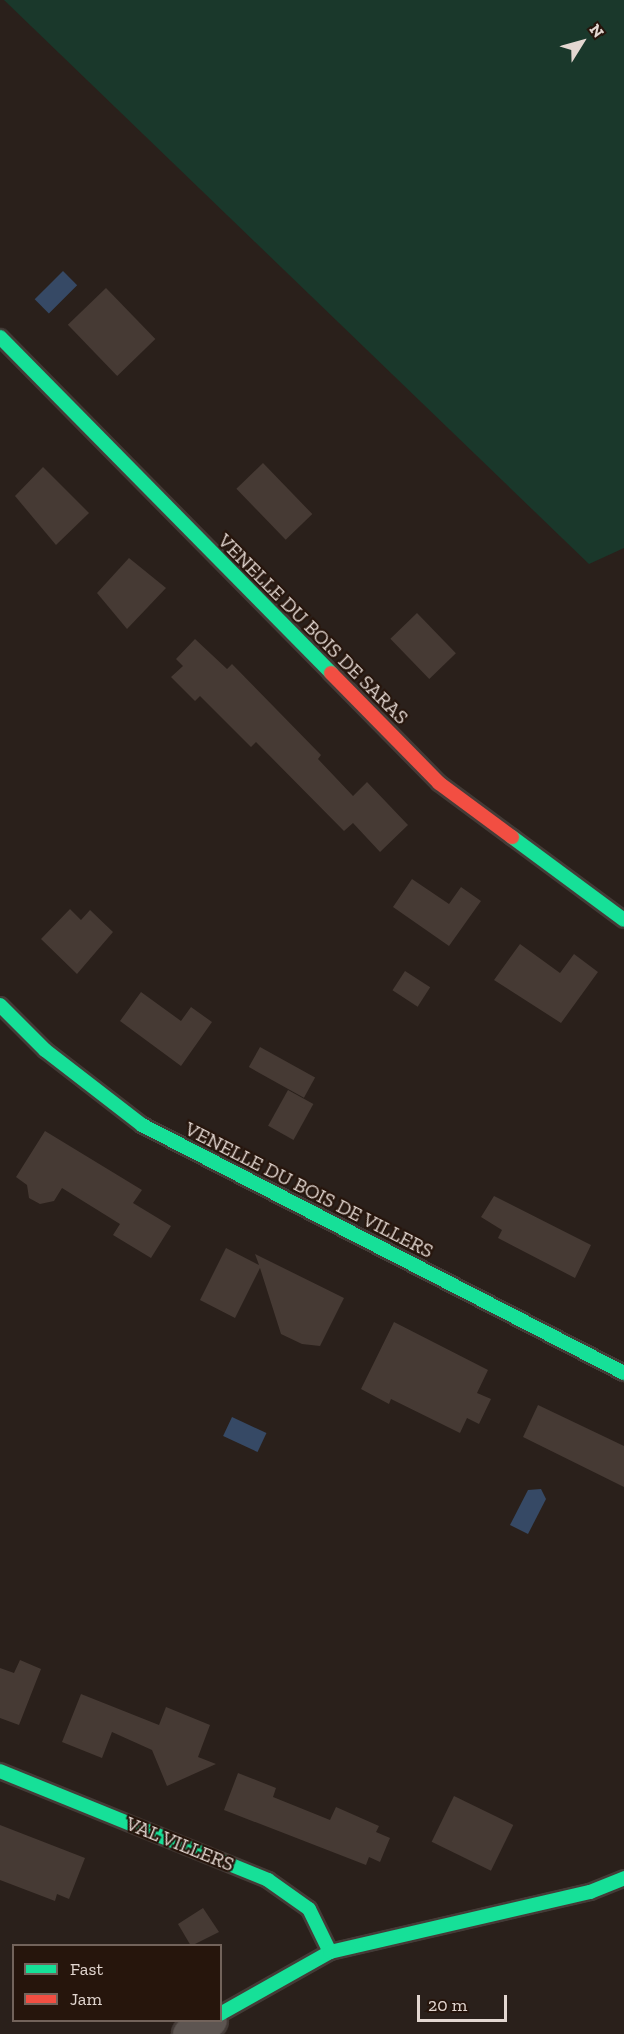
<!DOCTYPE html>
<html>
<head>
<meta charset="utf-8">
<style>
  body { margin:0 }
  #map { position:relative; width:624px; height:2034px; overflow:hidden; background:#2a201b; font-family:"Zilla Slab",serif }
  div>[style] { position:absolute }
  .green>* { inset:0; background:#1a382b }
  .water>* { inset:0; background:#364965; transform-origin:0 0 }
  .building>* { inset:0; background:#463a34; transform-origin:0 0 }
  .roads { filter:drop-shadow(2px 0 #443b37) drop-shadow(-2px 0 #443b37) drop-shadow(0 2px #443b37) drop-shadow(0 -2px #443b37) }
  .street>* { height:33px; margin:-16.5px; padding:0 16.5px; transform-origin:16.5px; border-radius:16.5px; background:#5d5551 }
  .fast>* { height:14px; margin:-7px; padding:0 7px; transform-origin:7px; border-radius:7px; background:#16e098 }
  .jam>* { height:14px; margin:-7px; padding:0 7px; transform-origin:7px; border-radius:7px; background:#f24e42 }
  span { translate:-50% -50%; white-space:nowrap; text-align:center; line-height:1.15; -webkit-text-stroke:4.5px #26150c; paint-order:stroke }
  .street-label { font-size:20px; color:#e3d7d1 }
  .legend { position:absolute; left:12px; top:1944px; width:210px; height:78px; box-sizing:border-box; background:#26150c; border:2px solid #72635b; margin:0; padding:8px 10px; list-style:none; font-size:18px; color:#e3d7d1 }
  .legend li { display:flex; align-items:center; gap:12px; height:30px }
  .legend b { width:30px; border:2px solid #72635b }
  .north { position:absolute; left:552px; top:12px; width:60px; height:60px; -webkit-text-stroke:4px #26150c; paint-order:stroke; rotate:53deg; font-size:16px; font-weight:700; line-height:24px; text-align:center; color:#e3d7d1 }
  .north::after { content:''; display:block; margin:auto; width:21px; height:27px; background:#e3d7d1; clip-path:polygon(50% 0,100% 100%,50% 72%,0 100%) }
  .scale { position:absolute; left:417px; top:1995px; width:90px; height:27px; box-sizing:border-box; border:3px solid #e3d7d1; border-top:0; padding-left:8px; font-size:18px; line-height:21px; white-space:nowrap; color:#e3d7d1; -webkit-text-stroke:4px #26150c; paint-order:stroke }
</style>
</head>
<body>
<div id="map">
  <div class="green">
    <i style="clip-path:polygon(4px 0,624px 0,624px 548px,589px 564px)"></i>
  </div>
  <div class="water">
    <i style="left:63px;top:271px;width:20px;height:40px;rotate:45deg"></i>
    <i style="left:232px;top:1417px;width:38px;height:21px;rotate:25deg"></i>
    <i style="clip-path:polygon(541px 1489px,546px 1499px,528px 1534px,510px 1525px,528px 1490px)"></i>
  </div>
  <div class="building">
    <i style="left:106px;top:288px;width:71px;height:53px;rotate:46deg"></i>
    <i style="left:263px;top:463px;width:71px;height:37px;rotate:46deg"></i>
    <i style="clip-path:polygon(43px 467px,89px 513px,56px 545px,15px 496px)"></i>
    <i style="clip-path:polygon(129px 558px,166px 588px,127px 629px,97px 593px)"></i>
    <i style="left:417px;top:613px;width:56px;height:37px;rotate:46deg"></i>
    <i style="clip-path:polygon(195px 639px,227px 669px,232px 664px,321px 755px,318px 759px,353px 796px,367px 782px,408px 825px,380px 852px,353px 823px,344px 831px,256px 742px,251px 747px,200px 696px,195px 701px,171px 677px,183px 666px,176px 659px)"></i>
    <i style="clip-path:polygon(412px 879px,449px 904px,461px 887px,481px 901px,449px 946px,393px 907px)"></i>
    <i style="clip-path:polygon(70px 909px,81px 920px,90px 910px,113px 932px,77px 974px,41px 939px)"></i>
    <i style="clip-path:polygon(520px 944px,560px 973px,574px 954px,598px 972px,561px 1023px,494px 980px)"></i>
    <i style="left:405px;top:971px;width:30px;height:23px;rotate:33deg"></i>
    <i style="clip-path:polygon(141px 992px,181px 1021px,191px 1007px,212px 1022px,181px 1066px,120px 1021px)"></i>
    <i style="left:260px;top:1047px;width:63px;height:23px;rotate:29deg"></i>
    <i style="left:288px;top:1090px;width:29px;height:41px;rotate:29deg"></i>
    <i style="clip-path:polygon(45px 1131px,142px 1190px,133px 1203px,171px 1226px,151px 1258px,113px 1235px,120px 1224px,62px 1188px,54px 1201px,40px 1204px,29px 1198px,27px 1185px,16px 1177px)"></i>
    <i style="clip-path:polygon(494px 1196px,591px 1245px,575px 1278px,498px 1238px,502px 1230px,481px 1217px)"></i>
    <i style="clip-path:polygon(226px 1248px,259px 1265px,255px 1254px,344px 1298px,320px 1346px,302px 1344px,281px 1334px,260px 1268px,235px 1318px,200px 1300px)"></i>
    <i style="clip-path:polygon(394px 1322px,488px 1370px,477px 1393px,491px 1399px,479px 1424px,467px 1418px,460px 1433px,391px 1399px,389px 1404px,361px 1389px)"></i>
    <i style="clip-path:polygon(538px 1405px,624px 1446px,624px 1487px,523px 1437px)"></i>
    <i style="clip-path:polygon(20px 1660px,41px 1669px,19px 1725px,0 1718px,0 1668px,14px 1673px)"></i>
    <i style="clip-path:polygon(81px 1694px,159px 1725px,166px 1707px,210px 1725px,198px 1757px,216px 1764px,167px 1786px,152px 1750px,112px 1732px,102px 1758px,62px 1742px)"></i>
    <i style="clip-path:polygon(238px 1773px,276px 1788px,273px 1797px,330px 1820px,336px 1807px,379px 1826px,376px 1832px,390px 1838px,380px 1862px,369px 1857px,366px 1865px,224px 1810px)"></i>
    <i style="left:454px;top:1796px;width:66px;height:51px;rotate:26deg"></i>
    <i style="clip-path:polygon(0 1825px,85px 1858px,69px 1899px,57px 1894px,55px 1901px,0 1880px)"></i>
    <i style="clip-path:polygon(203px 1908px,219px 1932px,191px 1946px,178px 1924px)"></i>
  </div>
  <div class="roads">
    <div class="street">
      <i style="left:189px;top:2034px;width:25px;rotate:-34deg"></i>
    </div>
    <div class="fast">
      <i style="left:0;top:337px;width:472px;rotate:45.4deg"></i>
      <i style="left:512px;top:837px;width:139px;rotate:36.5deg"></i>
      <i style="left:0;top:1005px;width:64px;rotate:45deg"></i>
      <i style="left:45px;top:1050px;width:123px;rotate:37.7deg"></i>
      <i style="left:142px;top:1125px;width:542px;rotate:27.23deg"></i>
      <i style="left:0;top:1771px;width:289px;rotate:22.1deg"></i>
      <i style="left:268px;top:1880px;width:50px;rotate:35.3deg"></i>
      <i style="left:309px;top:1909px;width:48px;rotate:64deg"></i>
      <i style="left:220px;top:2014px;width:126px;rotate:-29.4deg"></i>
      <i style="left:330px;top:1952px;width:267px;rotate:-13deg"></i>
      <i style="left:590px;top:1892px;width:37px;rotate:-22deg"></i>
    </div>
    <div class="jam">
      <i style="left:331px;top:673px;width:154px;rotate:45.5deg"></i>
      <i style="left:439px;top:783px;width:91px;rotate:36.5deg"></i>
    </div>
  </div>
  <div class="street-label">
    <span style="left:313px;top:629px;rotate:45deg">VENELLE DU BOIS DE SARAS</span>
    <span style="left:309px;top:1190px;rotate:27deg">VENELLE DU BOIS DE VILLERS</span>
    <span style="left:180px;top:1844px;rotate:22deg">VAL VILLERS</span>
  </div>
  <ul class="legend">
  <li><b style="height:8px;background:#16e098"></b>Fast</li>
  <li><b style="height:8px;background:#f24e42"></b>Jam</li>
  </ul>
  <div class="north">N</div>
  <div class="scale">20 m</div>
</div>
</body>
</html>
